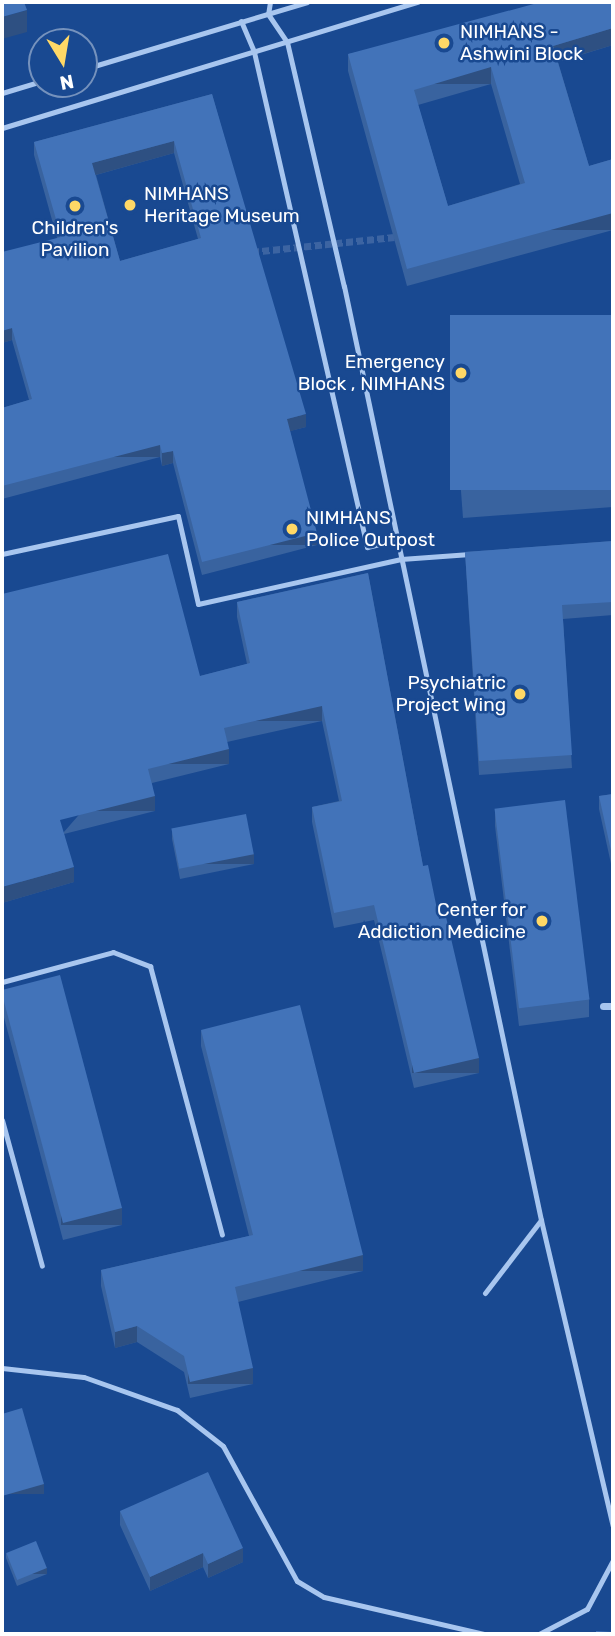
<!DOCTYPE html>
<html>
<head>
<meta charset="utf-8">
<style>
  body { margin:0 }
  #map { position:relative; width:615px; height:1636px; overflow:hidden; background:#194991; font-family:Rubik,sans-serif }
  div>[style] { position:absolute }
  .street-tunnel>* { height:7px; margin-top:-3.5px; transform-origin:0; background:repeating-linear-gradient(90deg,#3c64a2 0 7px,transparent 0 10.5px) }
  .lane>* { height:5px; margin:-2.5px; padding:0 2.5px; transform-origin:2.5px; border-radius:2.5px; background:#a8c6ef }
  .street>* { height:7px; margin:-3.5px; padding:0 3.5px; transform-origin:3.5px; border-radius:3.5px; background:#a8c6ef }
  .wall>* { inset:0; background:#39639f }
  .shaded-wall>* { inset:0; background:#2e5082; transform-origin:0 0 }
  .building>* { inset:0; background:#4273b9; transform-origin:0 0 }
  .dots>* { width:19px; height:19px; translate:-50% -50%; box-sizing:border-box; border:4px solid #194991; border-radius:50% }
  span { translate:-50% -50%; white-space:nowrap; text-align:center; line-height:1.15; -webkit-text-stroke:5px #194991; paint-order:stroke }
  .poi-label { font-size:19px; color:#fff }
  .left { translate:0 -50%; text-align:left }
  .right { translate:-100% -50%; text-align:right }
  .frame { position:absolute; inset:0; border:4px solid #fff; pointer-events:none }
  .north { position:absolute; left:28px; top:28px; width:70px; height:70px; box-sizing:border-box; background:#194991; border:2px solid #7592bd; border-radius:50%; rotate:169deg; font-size:19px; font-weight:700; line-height:28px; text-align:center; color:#fff }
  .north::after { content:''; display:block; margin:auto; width:24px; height:32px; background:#ffd866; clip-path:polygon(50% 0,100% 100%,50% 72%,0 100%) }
</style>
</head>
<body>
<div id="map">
  <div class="street-tunnel">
    <i style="left:252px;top:252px;width:143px;rotate:-6deg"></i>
  </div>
  <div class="lane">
    <i style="left:270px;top:2px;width:12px;rotate:99deg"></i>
    <i style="left:268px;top:14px;width:34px;rotate:56deg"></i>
    <i style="left:287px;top:42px;width:251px;rotate:76.9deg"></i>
    <i style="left:344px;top:286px;width:955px;rotate:78.09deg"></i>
    <i style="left:541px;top:1220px;width:314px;rotate:76.8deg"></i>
    <i style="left:241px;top:21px;width:34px;rotate:67deg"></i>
    <i style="left:254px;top:52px;width:508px;rotate:77.14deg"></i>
    <i style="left:367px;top:547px;width:31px;rotate:-13deg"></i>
    <i style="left:84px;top:69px;width:233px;rotate:-16.7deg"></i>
    <i style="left:2px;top:93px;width:42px;rotate:-16.7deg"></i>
    <i style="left:2px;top:128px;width:435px;rotate:-16.9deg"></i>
    <i style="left:2px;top:554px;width:180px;rotate:-12.2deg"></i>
    <i style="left:178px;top:516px;width:90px;rotate:77.2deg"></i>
    <i style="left:198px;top:604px;width:208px;rotate:-12.5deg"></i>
    <i style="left:401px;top:559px;width:69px;rotate:-4.1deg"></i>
    <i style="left:2px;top:982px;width:115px;rotate:-15.1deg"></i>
    <i style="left:113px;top:952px;width:40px;rotate:21deg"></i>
    <i style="left:150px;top:966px;width:278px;rotate:75deg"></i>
    <i style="left:2px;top:1120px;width:151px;rotate:74.7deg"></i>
    <i style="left:485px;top:1293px;width:92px;rotate:-52.5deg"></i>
    <i style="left:2px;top:1368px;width:82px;rotate:6.3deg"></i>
    <i style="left:84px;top:1377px;width:99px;rotate:19.5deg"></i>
    <i style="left:177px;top:1410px;width:58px;rotate:38deg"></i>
    <i style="left:223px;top:1446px;width:154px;rotate:61.3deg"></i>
    <i style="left:297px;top:1581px;width:31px;rotate:31deg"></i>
    <i style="left:324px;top:1597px;width:164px;rotate:13deg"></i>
    <i style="left:539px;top:1634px;width:54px;rotate:-27.5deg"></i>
    <i style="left:587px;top:1609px;width:55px;rotate:-62deg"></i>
  </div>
  <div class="street">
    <i style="left:603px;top:1006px;width:10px"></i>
  </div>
  <div class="wall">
    <i style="clip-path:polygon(evenodd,613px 2px,613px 45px,558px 62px,589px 166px,613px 159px,613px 230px,407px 286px,348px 71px,348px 54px,613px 2px,491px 84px,520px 184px,448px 206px,418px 105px,491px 84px)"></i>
    <i style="clip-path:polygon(evenodd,212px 94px,306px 427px,290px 431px,317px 545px,202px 575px,173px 463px,162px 466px,160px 457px,2px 499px,2px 408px,29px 400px,12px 340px,2px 343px,57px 238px,34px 155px,34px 142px,212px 94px,174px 153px,198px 239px,120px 261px,96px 175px,174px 153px)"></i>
    <i style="clip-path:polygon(613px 315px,613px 507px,463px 518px,450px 343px,450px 326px)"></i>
    <i style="clip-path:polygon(613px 541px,613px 615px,563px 619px,572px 768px,479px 775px,465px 552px)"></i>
    <i style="clip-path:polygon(368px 573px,423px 866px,439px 919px,479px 1073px,414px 1088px,374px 920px,334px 928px,312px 822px,312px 807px,339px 801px,322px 721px,227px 742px,229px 764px,152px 783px,155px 811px,64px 834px,74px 882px,2px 903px,200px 676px,247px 664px,237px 617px,237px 602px)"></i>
    <i style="clip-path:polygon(613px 794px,613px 873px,599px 809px,599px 796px)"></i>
    <i style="clip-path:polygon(495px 809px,589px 1000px,589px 1017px,519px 1026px,495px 826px)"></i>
    <i style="clip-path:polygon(172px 829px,254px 864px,180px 879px,172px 839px)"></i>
    <i style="clip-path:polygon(2px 990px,122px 1225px,63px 1240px,2px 1010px)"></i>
    <i style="clip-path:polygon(201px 1030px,363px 1271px,238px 1302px,253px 1384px,190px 1398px,184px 1372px,137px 1342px,115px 1348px,101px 1286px,101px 1270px,249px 1236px,201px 1046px)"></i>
    <i style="clip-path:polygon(120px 1511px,243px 1562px,208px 1578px,203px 1567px,150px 1591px,120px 1525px)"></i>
    <i style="clip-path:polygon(6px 1553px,47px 1574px,17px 1586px,6px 1558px)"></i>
  </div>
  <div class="shaded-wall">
    <i style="clip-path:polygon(27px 10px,27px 32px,2px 39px,2px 17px)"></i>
    <i style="clip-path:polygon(613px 28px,613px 45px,553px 63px,553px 46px)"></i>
    <i style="left:491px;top:67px;width:17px;height:80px;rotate:90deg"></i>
    <i style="clip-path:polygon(174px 141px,174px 153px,92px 176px,92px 163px)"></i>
    <i style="left:613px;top:213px;width:17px;height:213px;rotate:90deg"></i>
    <i style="clip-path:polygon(12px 328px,12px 340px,2px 343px,2px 331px)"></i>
    <i style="clip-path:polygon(306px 414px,306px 427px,287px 432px,287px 419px)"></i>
    <i style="left:160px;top:445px;width:12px;height:163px;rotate:90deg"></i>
    <i style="clip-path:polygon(173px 451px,173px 463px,162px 466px,162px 453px)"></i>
    <i style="left:317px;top:533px;width:12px;height:119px;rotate:90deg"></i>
    <i style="left:322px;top:706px;width:15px;height:100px;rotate:90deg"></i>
    <i style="left:229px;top:749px;width:15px;height:83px;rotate:90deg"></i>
    <i style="left:155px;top:796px;width:15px;height:98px;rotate:90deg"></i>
    <i style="left:254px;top:854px;width:10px;height:76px;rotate:90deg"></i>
    <i style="clip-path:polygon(74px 867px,74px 882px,2px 903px,2px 887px)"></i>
    <i style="left:479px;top:1058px;width:15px;height:67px;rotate:90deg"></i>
    <i style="left:122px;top:1208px;width:17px;height:61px;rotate:90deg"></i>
    <i style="left:363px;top:1255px;width:16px;height:132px;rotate:90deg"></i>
    <i style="clip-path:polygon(137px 1326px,137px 1342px,115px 1348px,115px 1332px)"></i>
    <i style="left:253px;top:1368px;width:16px;height:65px;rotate:90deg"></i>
    <i style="left:44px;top:1484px;width:10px;height:44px;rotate:90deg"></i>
    <i style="clip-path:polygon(243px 1548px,243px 1562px,208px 1578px,208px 1564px)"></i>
    <i style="clip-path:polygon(203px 1553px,203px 1567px,150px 1591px,150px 1577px)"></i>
    <i style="left:47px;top:1568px;width:6px;height:32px;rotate:90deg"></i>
  </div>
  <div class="building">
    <i style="clip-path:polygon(2px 2px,24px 2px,27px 10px,2px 17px)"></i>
    <i style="clip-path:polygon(evenodd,541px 2px,613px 2px,613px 28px,553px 46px,589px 166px,613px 159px,613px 213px,407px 269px,348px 54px,541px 2px,491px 67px,525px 183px,448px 206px,414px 90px,491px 67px)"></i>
    <i style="clip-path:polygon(evenodd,212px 94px,306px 414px,287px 419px,317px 533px,202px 562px,173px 451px,162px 453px,160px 445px,2px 486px,2px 408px,32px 399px,12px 328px,2px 331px,2px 252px,61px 237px,34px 142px,212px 94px,174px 141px,201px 238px,120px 261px,92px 163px,174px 141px)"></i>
    <i style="left:613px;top:315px;width:175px;height:163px;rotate:90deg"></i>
    <i style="clip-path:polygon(613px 541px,613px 602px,562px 605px,572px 755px,479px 761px,465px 552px)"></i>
    <i style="clip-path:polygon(168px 554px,200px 676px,250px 663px,237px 602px,368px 573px,423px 866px,428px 865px,439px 919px,446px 917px,479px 1058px,414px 1073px,374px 905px,334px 913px,312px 807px,342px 801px,322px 706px,224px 728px,229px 749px,148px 769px,155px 796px,60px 820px,74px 867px,2px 887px,2px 594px)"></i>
    <i style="clip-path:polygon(613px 794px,613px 860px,599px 796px)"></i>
    <i style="left:565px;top:800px;width:201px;height:71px;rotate:83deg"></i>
    <i style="left:246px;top:814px;width:41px;height:76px;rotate:79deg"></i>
    <i style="clip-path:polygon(60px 975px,122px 1208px,63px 1223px,2px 994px,2px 990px)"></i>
    <i style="clip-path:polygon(300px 1005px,363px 1255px,235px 1287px,253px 1368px,190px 1382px,184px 1356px,137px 1326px,115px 1332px,101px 1270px,253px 1235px,201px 1030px)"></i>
    <i style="clip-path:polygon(22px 1408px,44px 1484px,2px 1496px,2px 1414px)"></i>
    <i style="clip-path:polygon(208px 1472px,243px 1548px,208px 1564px,203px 1553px,150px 1577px,120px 1511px)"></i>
    <i style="left:36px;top:1541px;width:29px;height:32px;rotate:68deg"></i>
    <i style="clip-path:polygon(596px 1631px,613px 1632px,613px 1634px,596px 1634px)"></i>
  </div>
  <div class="dots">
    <i style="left:444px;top:43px;background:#ffd866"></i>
    <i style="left:130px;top:205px;background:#ffd866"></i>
    <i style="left:75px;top:206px;background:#ffd866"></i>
    <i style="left:461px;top:373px;background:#ffd866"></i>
    <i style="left:292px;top:529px;background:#ffd866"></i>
    <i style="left:520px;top:694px;background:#ffd866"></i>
    <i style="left:542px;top:921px;background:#ffd866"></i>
  </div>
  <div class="poi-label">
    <span class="left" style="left:460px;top:43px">NIMHANS -<br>Ashwini Block</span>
    <span class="left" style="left:144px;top:205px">NIMHANS<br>Heritage Museum</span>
    <span style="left:75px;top:239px">Children's<br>Pavilion</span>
    <span class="right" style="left:445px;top:373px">Emergency<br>Block , NIMHANS</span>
    <span class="left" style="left:306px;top:529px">NIMHANS<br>Police Outpost</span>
    <span class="right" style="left:506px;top:694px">Psychiatric<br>Project Wing</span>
    <span class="right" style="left:526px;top:921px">Center for<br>Addiction Medicine</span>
  </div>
  <div class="frame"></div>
  <div class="north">N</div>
</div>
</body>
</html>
